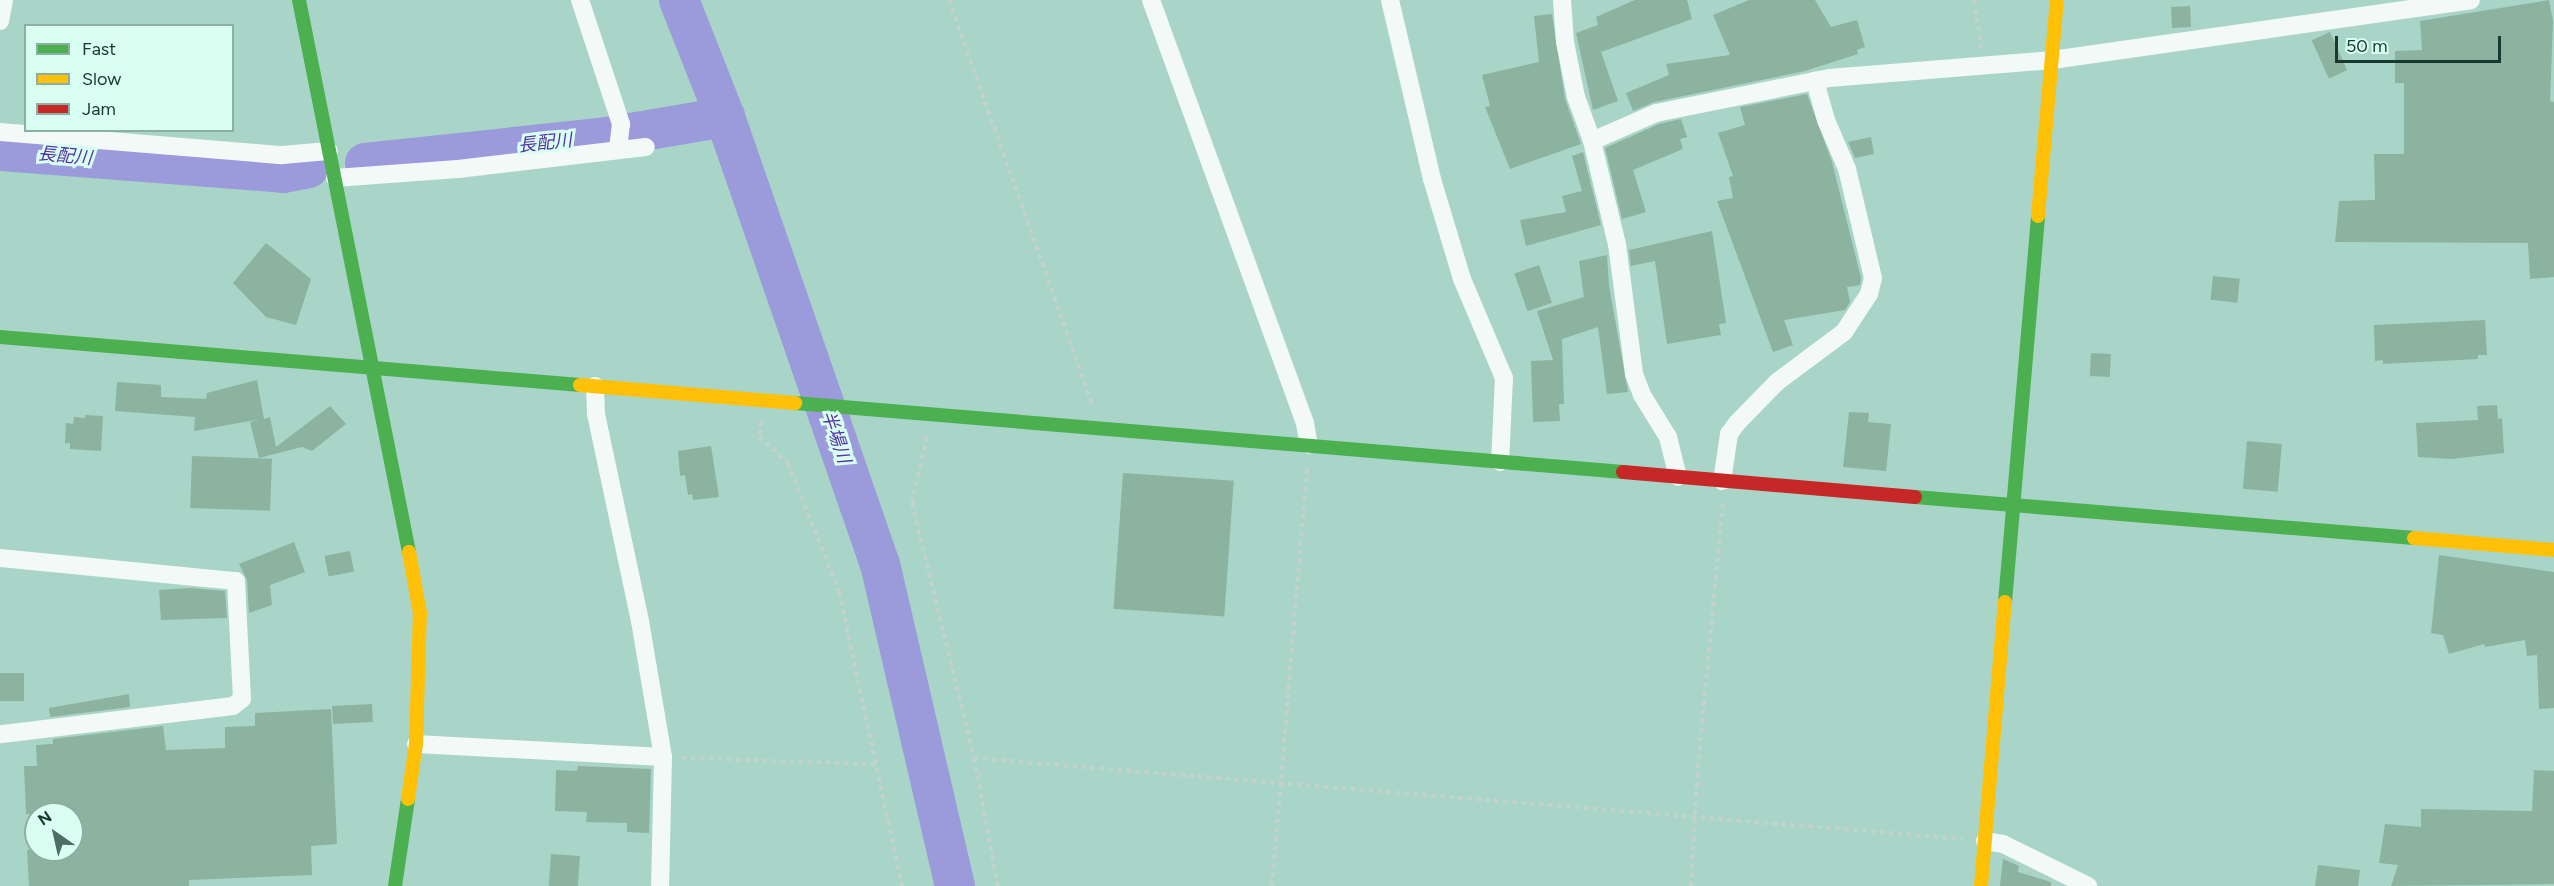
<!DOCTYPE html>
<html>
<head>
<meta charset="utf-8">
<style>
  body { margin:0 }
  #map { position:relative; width:2554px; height:886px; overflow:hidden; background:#a8d5c7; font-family:Figtree,"Noto Sans JP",sans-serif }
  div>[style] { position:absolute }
  .river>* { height:40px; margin:-20px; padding:0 20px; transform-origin:20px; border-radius:20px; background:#9b9ada }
  .building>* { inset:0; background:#8bb39f; transform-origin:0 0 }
  .path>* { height:4px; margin-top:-2px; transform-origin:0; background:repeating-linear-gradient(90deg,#c3d2cd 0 4.5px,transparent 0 9px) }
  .street>* { height:18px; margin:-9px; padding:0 9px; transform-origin:9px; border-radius:9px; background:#f2f9f7 }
  .fast>* { height:14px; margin:-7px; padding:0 7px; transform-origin:7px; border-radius:7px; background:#4caf50 }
  .slow>* { height:14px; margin:-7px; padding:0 7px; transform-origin:7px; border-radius:7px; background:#ffc107 }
  .jam>* { height:14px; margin:-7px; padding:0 7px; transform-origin:7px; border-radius:7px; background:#c62828 }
  span { translate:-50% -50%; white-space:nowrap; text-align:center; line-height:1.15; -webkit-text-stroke:6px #d8fff1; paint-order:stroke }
  .water-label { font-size:18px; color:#5532a3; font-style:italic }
  .legend { position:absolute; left:24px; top:24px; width:210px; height:108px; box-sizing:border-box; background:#d8fff1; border:2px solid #8bb0a3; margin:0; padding:8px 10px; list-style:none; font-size:18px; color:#18392f }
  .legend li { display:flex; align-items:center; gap:12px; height:30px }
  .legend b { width:30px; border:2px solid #8bb0a3 }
  .north { position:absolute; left:24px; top:802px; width:60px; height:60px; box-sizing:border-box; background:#d8fff1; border:2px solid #8bb0a3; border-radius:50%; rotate:326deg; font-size:16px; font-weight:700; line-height:24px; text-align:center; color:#18392f }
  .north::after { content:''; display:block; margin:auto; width:21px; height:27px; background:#4a7064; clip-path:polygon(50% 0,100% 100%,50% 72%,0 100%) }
  .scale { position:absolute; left:2335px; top:36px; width:166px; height:27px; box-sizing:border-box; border:3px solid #18392f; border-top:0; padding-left:8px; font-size:18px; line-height:21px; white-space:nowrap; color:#18392f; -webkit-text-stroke:4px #d8fff1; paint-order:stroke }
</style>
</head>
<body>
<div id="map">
  <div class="river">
    <i style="left:679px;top:0;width:126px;rotate:68.5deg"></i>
    <i style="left:725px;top:117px;width:473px;rotate:70.9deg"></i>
    <i style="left:880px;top:564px;width:331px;rotate:76.9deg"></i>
    <i style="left:0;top:151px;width:284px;rotate:4.4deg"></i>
    <i style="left:283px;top:173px;width:26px;rotate:-11deg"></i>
    <i style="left:365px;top:163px;width:243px;rotate:-6.1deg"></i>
    <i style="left:607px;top:137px;width:120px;rotate:-9.6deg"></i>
  </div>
  <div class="building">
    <i style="clip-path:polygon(1635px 0,1687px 0,1692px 19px,1601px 52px,1618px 101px,1593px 110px,1576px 33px,1598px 25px,1596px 17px)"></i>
    <i style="clip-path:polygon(1749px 0,1815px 0,1831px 27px,1857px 20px,1865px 47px,1857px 50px,1858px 54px,1805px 71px,1654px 102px,1633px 111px,1626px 93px,1669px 75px,1666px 64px,1730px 55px,1713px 15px)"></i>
    <i style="clip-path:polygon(2549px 0,2553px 21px,2550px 101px,2554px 102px,2554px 277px,2530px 279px,2528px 243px,2335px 242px,2339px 201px,2375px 200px,2374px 154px,2404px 154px,2404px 83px,2395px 83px,2395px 51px,2422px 50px,2420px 21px)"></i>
    <i style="left:2190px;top:6px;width:21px;height:19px;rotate:87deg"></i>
    <i style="clip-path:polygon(1552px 14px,1565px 99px,1581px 144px,1510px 169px,1485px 107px,1490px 106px,1482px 75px,1539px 62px,1534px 16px)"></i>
    <i style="left:2330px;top:32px;width:42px;height:20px;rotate:66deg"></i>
    <i style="clip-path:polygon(1807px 94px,1832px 162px,1861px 278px,1860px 285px,1847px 287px,1850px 302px,1845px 310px,1784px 320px,1793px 345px,1773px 352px,1717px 201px,1733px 198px,1729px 177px,1733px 176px,1718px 133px,1745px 125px,1740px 107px)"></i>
    <i style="clip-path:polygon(1681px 119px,1687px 137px,1680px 139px,1683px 149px,1633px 170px,1646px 212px,1622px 219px,1605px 148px,1659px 124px)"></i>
    <i style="clip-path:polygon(1871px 137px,1874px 154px,1855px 158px,1848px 142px)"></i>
    <i style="clip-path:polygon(1583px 152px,1601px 225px,1526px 246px,1520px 220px,1566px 212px,1562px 196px,1582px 191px,1572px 156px)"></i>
    <i style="clip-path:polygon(1712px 231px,1726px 323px,1719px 324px,1721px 335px,1667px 344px,1655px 261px,1631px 266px,1629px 250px)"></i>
    <i style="clip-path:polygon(266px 243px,311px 279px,296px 325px,266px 317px,233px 283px)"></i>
    <i style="clip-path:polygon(1607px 255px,1609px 286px,1628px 392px,1607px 394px,1598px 327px,1562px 339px,1564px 404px,1559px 404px,1560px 421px,1533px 422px,1531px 361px,1553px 360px,1537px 311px,1584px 297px,1579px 261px)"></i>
    <i style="left:1539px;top:265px;width:40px;height:26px;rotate:71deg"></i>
    <i style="left:2213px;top:276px;width:27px;height:24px;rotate:6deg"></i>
    <i style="clip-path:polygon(2485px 320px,2487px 355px,2478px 355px,2478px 359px,2383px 364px,2383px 360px,2375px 361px,2374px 325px)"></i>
    <i style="left:2091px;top:353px;width:20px;height:23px;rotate:3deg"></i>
    <i style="clip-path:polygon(257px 380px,264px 419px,270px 417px,276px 447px,330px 406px,346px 424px,312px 451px,302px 447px,259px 458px,250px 422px,262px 419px,194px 431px,195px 417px,115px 411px,117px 382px,161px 385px,161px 397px,206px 399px,207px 393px)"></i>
    <i style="clip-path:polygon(2497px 405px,2498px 419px,2502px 418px,2504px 453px,2451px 459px,2418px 457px,2416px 423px,2478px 420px,2477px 406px)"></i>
    <i style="clip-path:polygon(1849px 412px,1869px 413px,1868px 422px,1891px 424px,1886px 471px,1843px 467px)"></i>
    <i style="clip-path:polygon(85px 415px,103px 416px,101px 451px,70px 449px,70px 443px,65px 443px,66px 423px,73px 424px,74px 417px,85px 418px)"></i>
    <i style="left:2247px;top:441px;width:35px;height:48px;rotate:5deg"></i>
    <i style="clip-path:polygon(711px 446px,719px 497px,693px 500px,692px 494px,688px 495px,685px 475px,680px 476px,678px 451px)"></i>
    <i style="left:192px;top:456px;width:80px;height:52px;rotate:2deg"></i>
    <i style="left:1123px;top:473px;width:111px;height:136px;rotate:4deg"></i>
    <i style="clip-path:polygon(294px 542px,305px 572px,270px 585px,272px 605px,249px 613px,247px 580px,239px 564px)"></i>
    <i style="left:350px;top:551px;width:21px;height:26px;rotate:79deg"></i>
    <i style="clip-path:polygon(2439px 555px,2554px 572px,2554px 708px,2539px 709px,2537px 655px,2527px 656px,2525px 640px,2485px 647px,2484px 644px,2449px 654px,2443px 635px,2431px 633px)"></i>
    <i style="clip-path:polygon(190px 588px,225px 591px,227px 618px,161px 620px,159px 590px)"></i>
    <i style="left:0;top:673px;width:24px;height:28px"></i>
    <i style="clip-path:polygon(129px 694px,130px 707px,50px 717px,49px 708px)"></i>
    <i style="left:372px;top:704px;width:18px;height:40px;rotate:87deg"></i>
    <i style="clip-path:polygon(331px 709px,337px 844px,311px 846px,312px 875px,189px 880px,189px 886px,29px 886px,27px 850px,72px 850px,72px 814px,26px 814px,24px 766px,37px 766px,36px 745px,53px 744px,53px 739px,163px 726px,166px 750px,225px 748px,225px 727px,255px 726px,255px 713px)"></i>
    <i style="clip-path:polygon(578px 766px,651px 769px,649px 833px,627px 832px,627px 823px,586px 822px,587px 812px,555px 811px,556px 770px,577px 771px)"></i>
    <i style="clip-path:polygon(2534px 770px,2554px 771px,2554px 884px,2391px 886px,2398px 865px,2379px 863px,2385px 824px,2421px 827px,2421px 809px,2532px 811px)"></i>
    <i style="left:551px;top:854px;width:29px;height:32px;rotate:4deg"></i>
    <i style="clip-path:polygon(2003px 859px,2019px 866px,2018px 872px,2051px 882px,2051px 886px,2000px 886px)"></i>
    <i style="clip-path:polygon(2318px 865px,2360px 870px,2358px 886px,2315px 886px)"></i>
  </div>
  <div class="path">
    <i style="left:949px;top:0;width:431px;rotate:70.5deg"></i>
    <i style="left:1974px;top:0;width:48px;rotate:81.5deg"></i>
    <i style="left:761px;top:421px;width:16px;rotate:97deg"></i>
    <i style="left:759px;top:437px;width:39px;rotate:42deg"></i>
    <i style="left:788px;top:463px;width:139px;rotate:68.4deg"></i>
    <i style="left:839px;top:592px;width:301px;rotate:77.9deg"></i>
    <i style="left:927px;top:437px;width:68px;rotate:102.8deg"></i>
    <i style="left:912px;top:503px;width:262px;rotate:76.3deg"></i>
    <i style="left:974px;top:758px;width:130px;rotate:79.4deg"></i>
    <i style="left:682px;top:758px;width:195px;rotate:1.8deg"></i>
    <i style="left:974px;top:758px;width:992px;rotate:4.68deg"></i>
    <i style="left:1272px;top:886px;width:420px;rotate:-85.2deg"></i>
    <i style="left:1691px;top:886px;width:109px;rotate:-86.8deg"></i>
    <i style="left:1697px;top:777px;width:274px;rotate:-84.6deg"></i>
  </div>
  <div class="street">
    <i style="left:580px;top:0;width:131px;rotate:71.7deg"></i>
    <i style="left:621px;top:124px;width:25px;rotate:97deg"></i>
    <i style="left:1151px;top:0;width:450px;rotate:70deg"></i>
    <i style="left:1305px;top:423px;width:22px;rotate:80deg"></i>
    <i style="left:1390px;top:0;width:184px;rotate:76.8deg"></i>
    <i style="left:1432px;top:179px;width:104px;rotate:73.3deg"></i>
    <i style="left:1462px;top:279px;width:108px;rotate:67deg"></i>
    <i style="left:1504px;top:378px;width:84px;rotate:92.7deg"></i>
    <i style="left:1562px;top:0;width:42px;rotate:85.9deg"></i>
    <i style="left:1565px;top:42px;width:56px;rotate:78.7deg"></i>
    <i style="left:1576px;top:97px;width:47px;rotate:70deg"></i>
    <i style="left:1592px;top:141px;width:106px;rotate:76.4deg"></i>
    <i style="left:1617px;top:244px;width:131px;rotate:82.5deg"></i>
    <i style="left:1634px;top:374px;width:22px;rotate:69deg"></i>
    <i style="left:1642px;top:395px;width:49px;rotate:58.2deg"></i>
    <i style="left:1668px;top:437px;width:41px;rotate:76deg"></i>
    <i style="left:0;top:21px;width:21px;rotate:-79deg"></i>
    <i style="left:0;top:132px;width:283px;rotate:4.7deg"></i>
    <i style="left:282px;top:155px;width:47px;rotate:-4.9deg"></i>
    <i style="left:1592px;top:141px;width:70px;rotate:-23.6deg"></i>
    <i style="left:1656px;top:113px;width:177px;rotate:-11.4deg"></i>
    <i style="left:1829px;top:78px;width:224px;rotate:-4.6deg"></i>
    <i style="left:2052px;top:60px;width:423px;rotate:-8.1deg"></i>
    <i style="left:335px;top:178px;width:123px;rotate:-4.2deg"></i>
    <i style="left:458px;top:169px;width:189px;rotate:-6.7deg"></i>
    <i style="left:595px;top:386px;width:28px;rotate:88deg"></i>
    <i style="left:596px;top:414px;width:212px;rotate:78deg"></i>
    <i style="left:640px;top:621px;width:138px;rotate:80.4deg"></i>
    <i style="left:663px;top:757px;width:129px;rotate:91.3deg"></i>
    <i style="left:1722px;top:481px;width:48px;rotate:-81.5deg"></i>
    <i style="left:1729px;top:434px;width:14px;rotate:-54deg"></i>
    <i style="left:1737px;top:423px;width:57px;rotate:-45.7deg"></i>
    <i style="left:1777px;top:382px;width:84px;rotate:-36.7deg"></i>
    <i style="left:1844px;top:332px;width:45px;rotate:-56.7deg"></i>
    <i style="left:1869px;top:294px;width:16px;rotate:-76deg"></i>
    <i style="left:1873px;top:278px;width:112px;rotate:-103.4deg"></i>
    <i style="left:1847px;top:169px;width:53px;rotate:-113.2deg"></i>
    <i style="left:1826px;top:120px;width:41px;rotate:-105.8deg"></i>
    <i style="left:0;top:558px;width:237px;rotate:5.6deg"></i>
    <i style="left:236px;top:581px;width:118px;rotate:87.1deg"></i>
    <i style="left:242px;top:699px;width:11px;rotate:142deg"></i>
    <i style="left:233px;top:706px;width:235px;rotate:173.1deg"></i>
    <i style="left:416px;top:744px;width:247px;rotate:3deg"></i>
    <i style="left:1985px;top:841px;width:18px;rotate:9deg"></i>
    <i style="left:2003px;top:844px;width:95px;rotate:26.3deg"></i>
  </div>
  <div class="fast">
    <i style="left:299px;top:0;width:563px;rotate:78.73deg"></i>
    <i style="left:0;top:337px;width:582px;rotate:4.73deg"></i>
    <i style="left:795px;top:403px;width:831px;rotate:4.76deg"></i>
    <i style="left:1915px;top:497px;width:501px;rotate:4.7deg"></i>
    <i style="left:2005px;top:602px;width:387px;rotate:-85.1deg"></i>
    <i style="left:395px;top:886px;width:88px;rotate:-81.5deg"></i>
  </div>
  <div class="slow">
    <i style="left:2038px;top:216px;width:217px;rotate:-85deg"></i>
    <i style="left:580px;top:385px;width:216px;rotate:4.8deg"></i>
    <i style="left:2414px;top:538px;width:141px;rotate:4.9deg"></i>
    <i style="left:408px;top:799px;width:56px;rotate:-81.7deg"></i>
    <i style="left:416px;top:744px;width:131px;rotate:-88.3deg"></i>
    <i style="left:420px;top:613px;width:62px;rotate:-100.2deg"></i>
    <i style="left:1981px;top:886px;width:285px;rotate:-85.2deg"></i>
  </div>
  <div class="jam">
    <i style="left:1623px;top:472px;width:293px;rotate:4.9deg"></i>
  </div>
  <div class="water-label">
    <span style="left:545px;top:143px;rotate:-6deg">長配川</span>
    <span style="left:65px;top:156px;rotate:5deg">長配川</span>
    <span style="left:836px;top:437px;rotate:71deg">半場川</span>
  </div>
  <ul class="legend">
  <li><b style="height:8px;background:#4caf50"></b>Fast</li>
  <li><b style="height:8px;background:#ffc107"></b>Slow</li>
  <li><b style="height:8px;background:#c62828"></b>Jam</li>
  </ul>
  <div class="north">N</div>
  <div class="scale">50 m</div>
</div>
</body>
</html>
